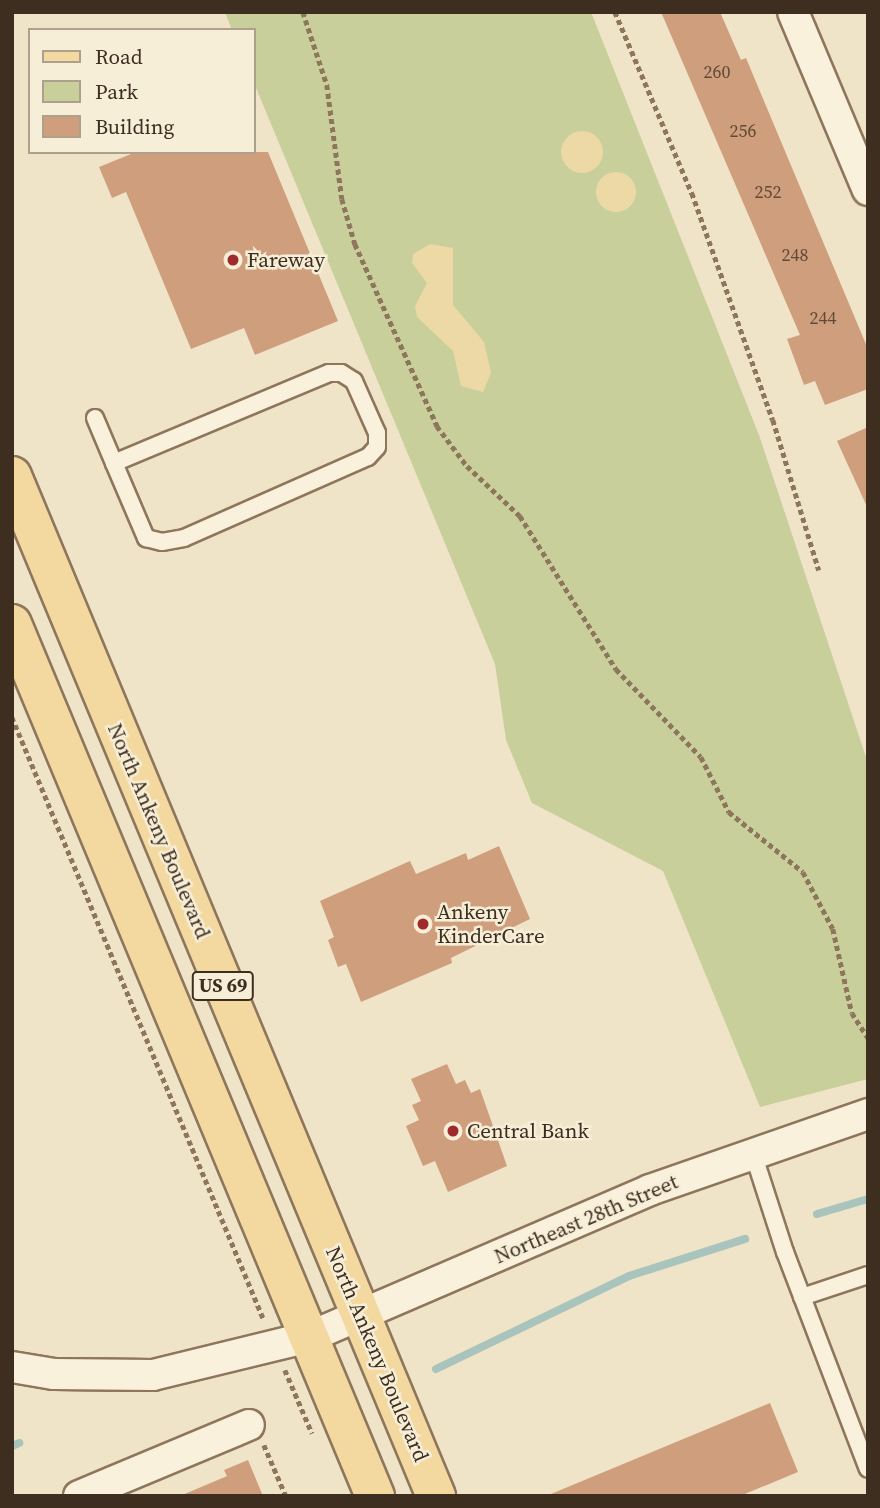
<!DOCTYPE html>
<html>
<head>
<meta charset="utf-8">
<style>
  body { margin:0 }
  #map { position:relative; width:880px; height:1508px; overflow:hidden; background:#f0e4c8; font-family:"Source Serif 4",serif }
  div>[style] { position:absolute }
  .green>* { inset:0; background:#c9cf9b }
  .sand>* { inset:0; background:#ecd9a5 }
  .round { border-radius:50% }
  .stream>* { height:8px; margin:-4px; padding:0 4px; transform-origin:4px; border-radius:4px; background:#a9c4bc }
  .building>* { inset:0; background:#cf9f7d }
  .path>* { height:4.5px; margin-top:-2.25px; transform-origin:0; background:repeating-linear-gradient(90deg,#8d765c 0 5px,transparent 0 8.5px) }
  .roads { filter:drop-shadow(2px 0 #8d765c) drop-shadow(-2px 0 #8d765c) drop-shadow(0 2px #8d765c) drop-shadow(0 -2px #8d765c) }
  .service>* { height:16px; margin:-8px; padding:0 8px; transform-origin:8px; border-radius:8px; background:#faf1dc }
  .minor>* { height:30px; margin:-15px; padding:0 15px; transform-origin:15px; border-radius:15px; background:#faf1dc }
  .primary>* { height:38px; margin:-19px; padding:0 19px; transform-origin:19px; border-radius:19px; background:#f3d9a0 }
  .dots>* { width:19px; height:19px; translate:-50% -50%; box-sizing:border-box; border:4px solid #f7eed8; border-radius:50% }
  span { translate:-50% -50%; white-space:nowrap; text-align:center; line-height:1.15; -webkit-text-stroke:5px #f7eed8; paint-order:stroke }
  .number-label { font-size:18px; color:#624a37 }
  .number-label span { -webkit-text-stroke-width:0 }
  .shield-label span { padding:2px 5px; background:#f7eed8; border:2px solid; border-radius:5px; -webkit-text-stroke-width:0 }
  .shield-label { font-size:19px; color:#3d2e20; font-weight:700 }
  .poi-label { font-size:21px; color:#3d2e20 }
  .left { translate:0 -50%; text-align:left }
  .street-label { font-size:21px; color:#3d2e20 }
  .frame { position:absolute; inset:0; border:14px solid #3d2e20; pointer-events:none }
  .legend { position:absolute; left:28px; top:28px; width:228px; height:126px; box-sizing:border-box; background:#f7eed8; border:2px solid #ada18e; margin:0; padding:9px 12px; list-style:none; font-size:21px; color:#3d2e20 }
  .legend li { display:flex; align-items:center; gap:14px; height:35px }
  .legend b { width:35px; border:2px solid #ada18e }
</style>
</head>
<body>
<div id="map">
  <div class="green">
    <i style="clip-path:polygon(225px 12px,591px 12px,759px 435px,868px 763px,868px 1079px,760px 1107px,663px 871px,532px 803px,506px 740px,495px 664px,254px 83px,254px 30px,232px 30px)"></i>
  </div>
  <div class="sand">
    <i class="round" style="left:561px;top:131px;width:42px;height:42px"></i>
    <i class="round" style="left:596px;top:172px;width:40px;height:40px"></i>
    <i style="clip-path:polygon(430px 244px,453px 248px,453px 305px,484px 342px,491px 373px,483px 392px,461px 386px,453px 351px,417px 317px,415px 306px,427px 283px,412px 263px,413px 254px)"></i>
  </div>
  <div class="stream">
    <i style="left:817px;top:1214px;width:53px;rotate:-16.4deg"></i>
    <i style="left:436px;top:1369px;width:214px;rotate:-25.7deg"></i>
    <i style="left:629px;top:1276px;width:122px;rotate:-17.7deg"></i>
    <i style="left:12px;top:1446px;width:8px;rotate:-23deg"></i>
  </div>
  <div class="building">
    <i style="clip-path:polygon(661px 12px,720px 12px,741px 60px,746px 58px,868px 349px,868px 389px,825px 405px,815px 381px,804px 385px,787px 339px,800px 335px)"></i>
    <i style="clip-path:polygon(136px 152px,268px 152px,338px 321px,255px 355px,244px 328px,191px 349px,126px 192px,112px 198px,99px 167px)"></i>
    <i style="clip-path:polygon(868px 427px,868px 509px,837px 441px)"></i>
    <i style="clip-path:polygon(499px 846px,530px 919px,451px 958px,452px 963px,361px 1002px,346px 964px,338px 967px,328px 940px,334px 937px,320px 901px,410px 861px,416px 874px,466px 853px,468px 860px)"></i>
    <i style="clip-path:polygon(447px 1064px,456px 1084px,465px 1080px,471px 1093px,480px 1089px,507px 1166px,448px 1192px,435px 1161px,423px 1166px,406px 1126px,419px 1120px,412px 1105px,421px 1101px,411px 1079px)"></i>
    <i style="clip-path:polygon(770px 1403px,798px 1472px,740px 1496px,546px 1496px)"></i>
    <i style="clip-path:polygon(248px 1460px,263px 1496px,180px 1496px,227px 1476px,224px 1470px)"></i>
  </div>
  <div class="path">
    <i style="left:303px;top:12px;width:77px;rotate:71.8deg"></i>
    <i style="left:327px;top:85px;width:115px;rotate:82.5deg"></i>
    <i style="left:342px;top:199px;width:47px;rotate:73.9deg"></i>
    <i style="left:355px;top:244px;width:200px;rotate:65.7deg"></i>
    <i style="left:437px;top:426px;width:50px;rotate:53.1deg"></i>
    <i style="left:467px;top:466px;width:73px;rotate:43.3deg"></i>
    <i style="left:520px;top:516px;width:181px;rotate:57.9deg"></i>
    <i style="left:616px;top:669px;width:122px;rotate:46deg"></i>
    <i style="left:701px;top:757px;width:62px;rotate:63deg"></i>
    <i style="left:729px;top:812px;width:95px;rotate:39deg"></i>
    <i style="left:803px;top:872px;width:64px;rotate:62.2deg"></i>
    <i style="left:833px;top:929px;width:86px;rotate:77.3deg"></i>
    <i style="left:852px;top:1013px;width:30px;rotate:57deg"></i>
    <i style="left:615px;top:12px;width:197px;rotate:67deg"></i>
    <i style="left:692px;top:193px;width:241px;rotate:70.4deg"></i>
    <i style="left:773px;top:420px;width:157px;rotate:73deg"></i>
    <i style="left:12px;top:717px;width:654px;rotate:67.32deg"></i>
    <i style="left:285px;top:1370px;width:69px;rotate:66.8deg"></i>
    <i style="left:264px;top:1445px;width:56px;rotate:66.7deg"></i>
  </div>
  <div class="roads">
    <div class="service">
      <i style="left:95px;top:418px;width:49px;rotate:67.1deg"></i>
      <i style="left:114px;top:463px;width:82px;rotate:66.9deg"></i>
      <i style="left:146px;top:538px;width:16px;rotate:14deg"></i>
      <i style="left:162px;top:542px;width:22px;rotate:-10deg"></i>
      <i style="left:184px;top:538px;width:201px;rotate:-23.8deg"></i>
      <i style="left:368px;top:457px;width:13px;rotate:-48deg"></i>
      <i style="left:377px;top:447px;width:14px;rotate:-90deg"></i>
      <i style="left:377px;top:433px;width:57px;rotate:-113.9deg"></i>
      <i style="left:354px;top:381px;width:15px;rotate:-148deg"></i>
      <i style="left:341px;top:373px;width:12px;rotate:180deg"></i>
      <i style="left:329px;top:373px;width:233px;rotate:157.3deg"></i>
      <i style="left:752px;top:1150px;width:107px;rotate:72.1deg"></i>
      <i style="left:785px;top:1252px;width:232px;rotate:69.1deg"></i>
      <i style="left:802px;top:1297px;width:70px;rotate:-18.4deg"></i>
    </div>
    <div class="minor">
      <i style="left:793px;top:12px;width:193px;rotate:67.2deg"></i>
      <i style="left:12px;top:1367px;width:43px;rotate:9.5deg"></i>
      <i style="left:54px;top:1374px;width:99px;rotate:0.6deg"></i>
      <i style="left:153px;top:1375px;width:161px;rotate:-13.7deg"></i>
      <i style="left:309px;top:1337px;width:371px;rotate:-23.3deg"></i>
      <i style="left:650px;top:1190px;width:231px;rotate:-19.2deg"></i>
      <i style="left:79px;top:1496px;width:184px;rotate:-22.7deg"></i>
    </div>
    <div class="primary">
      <i style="left:12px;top:476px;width:1105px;rotate:67.43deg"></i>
      <i style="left:12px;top:624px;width:945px;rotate:67.4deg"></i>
    </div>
  </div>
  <div class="dots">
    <i style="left:233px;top:260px;background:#9e2a2b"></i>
    <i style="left:423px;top:924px;background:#9e2a2b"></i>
    <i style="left:453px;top:1131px;background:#9e2a2b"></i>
  </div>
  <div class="number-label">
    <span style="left:717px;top:72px">260</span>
    <span style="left:743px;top:131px">256</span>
    <span style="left:768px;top:192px">252</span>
    <span style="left:795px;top:255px">248</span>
    <span style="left:823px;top:318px">244</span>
  </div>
  <div class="shield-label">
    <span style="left:223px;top:986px">US 69</span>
  </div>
  <div class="poi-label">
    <span class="left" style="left:247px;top:260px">Fareway</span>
    <span class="left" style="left:437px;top:924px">Ankeny<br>KinderCare</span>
    <span class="left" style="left:467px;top:1131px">Central Bank</span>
  </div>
  <div class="street-label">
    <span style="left:159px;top:831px;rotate:67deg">North Ankeny Boulevard</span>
    <span style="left:586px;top:1219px;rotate:-23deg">Northeast 28th Street</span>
    <span style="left:377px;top:1354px;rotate:67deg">North Ankeny Boulevard</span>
  </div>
  <div class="frame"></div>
  <ul class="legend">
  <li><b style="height:9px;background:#f3d9a0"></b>Road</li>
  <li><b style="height:19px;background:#c9cf9b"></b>Park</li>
  <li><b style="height:19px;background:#cf9f7d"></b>Building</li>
  </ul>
</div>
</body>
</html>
